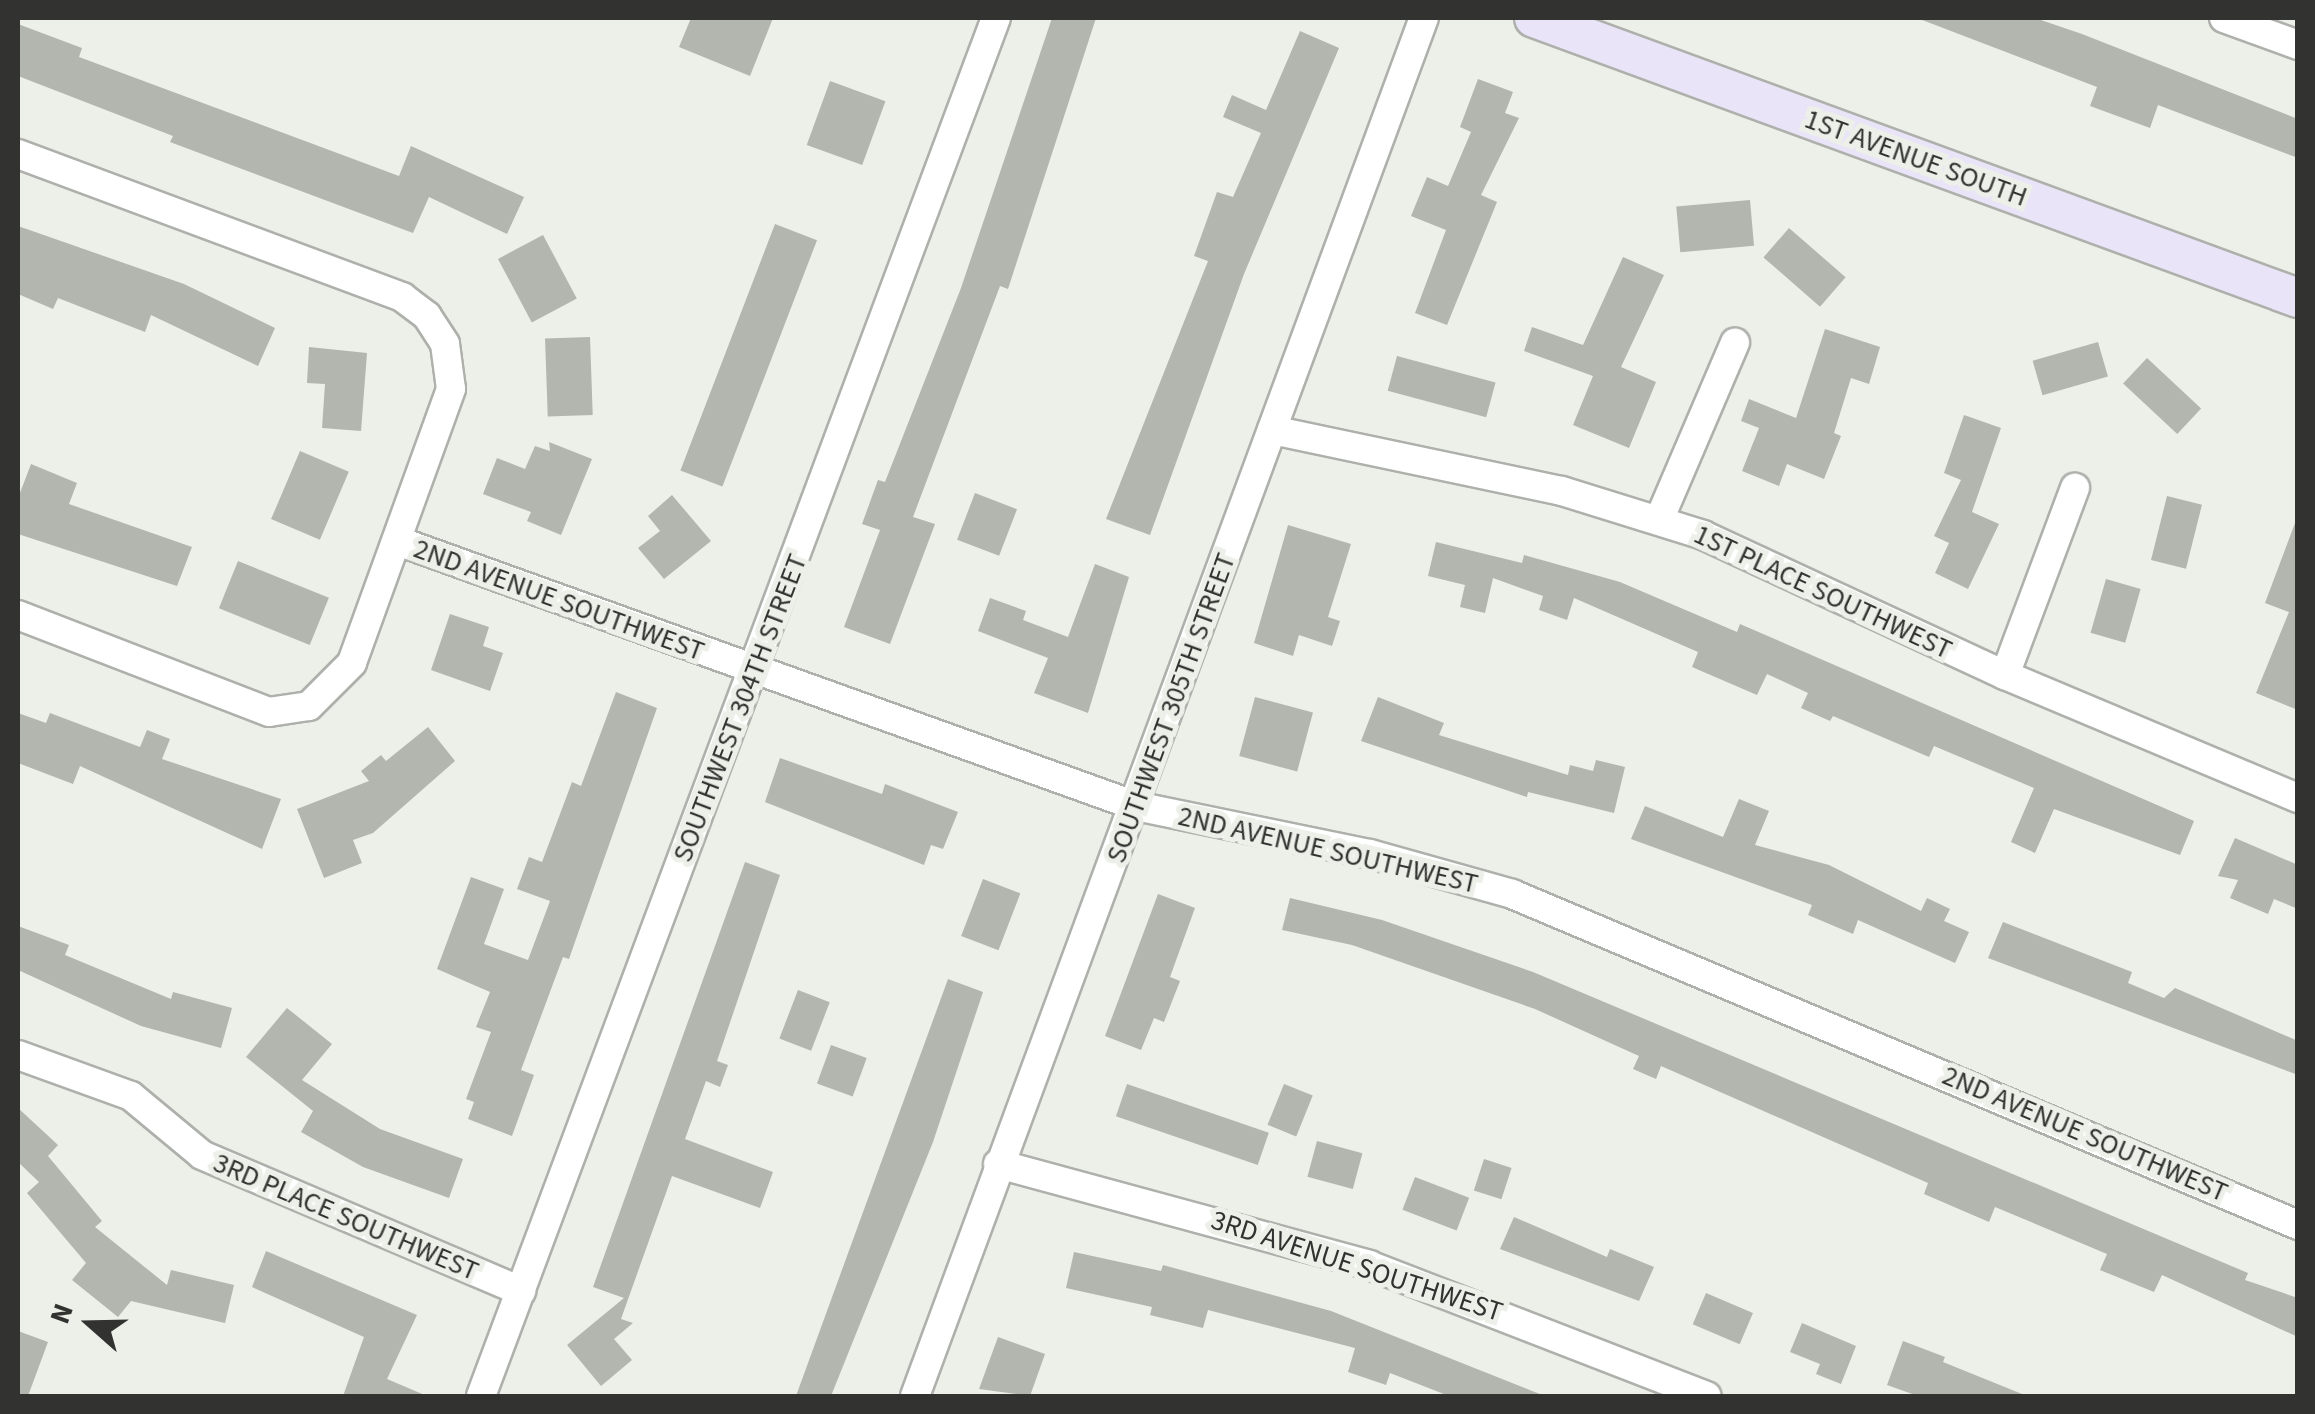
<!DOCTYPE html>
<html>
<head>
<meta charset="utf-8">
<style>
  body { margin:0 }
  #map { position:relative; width:2315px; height:1414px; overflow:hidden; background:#edefe9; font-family:"Source Sans 3",sans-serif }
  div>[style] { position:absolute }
  .building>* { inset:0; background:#b3b5af; transform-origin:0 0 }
  .roads { filter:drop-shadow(2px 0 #aeb0ab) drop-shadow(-2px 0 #aeb0ab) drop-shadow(0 2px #aeb0ab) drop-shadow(0 -2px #aeb0ab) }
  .minor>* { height:28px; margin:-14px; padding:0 14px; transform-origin:14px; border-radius:14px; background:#fff }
  .secondary>* { height:38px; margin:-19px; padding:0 19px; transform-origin:19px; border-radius:19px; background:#eae4f8 }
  span { translate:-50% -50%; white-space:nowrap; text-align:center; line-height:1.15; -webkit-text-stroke:10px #edefe9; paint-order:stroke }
  .street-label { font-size:28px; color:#323330 }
  .frame { position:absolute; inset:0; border:20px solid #323330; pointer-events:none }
  .north { position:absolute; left:40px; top:1274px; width:100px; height:100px; -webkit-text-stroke:8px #edefe9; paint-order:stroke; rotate:290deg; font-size:28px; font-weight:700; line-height:40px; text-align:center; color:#323330 }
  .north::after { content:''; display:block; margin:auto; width:35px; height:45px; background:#323330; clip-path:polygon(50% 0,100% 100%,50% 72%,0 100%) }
</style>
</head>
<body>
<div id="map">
  <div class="building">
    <i style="clip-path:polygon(691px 18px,773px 18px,750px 76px,679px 47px)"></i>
    <i style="clip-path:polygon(1052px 18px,1096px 18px,1008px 289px,1000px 286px,913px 517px,935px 524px,890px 644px,844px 627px,880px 530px,862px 524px,878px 480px,885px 482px,961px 288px)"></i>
    <i style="clip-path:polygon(1917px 18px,2035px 18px,2082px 34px,2298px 119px,2298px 158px,2158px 105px,2150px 128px,2090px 106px,2097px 87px)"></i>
    <i style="clip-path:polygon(18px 24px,82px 48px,79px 57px,399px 176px,411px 146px,524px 197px,507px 234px,429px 197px,413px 233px,170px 142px,173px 136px,18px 76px)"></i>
    <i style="clip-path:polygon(1300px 31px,1339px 48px,1244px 274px,1150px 535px,1106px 519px,1208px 261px,1194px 256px,1217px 192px,1233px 197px,1261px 133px,1223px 117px,1232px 95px,1266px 110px)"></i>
    <i style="clip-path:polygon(1478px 79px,1513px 92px,1505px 113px,1519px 118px,1481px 195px,1497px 202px,1447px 325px,1415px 313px,1446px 230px,1411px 216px,1427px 177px,1448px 186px,1471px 132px,1460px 127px)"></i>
    <i style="left:830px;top:81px;width:59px;height:68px;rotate:20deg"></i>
    <i style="left:1750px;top:200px;width:46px;height:74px;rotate:85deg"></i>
    <i style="left:775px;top:224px;width:45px;height:264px;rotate:21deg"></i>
    <i style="clip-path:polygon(18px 226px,184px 284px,275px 328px,258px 366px,151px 315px,145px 332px,58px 298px,53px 309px,18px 294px)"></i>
    <i style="left:1789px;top:228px;width:75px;height:39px;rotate:41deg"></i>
    <i style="left:543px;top:235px;width:72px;height:51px;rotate:62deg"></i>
    <i style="clip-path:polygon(1623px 257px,1664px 275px,1621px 367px,1656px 382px,1629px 448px,1573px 425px,1593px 376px,1524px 351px,1532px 327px,1583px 345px)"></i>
    <i style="clip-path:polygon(1825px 329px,1880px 347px,1869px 384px,1851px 378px,1834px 433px,1841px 436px,1824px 479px,1787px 464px,1779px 486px,1742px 471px,1759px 428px,1741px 421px,1749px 399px,1796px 418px)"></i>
    <i style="left:590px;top:337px;width:78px;height:45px;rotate:88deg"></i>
    <i style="left:2098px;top:342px;width:36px;height:68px;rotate:74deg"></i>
    <i style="clip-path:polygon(309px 347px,367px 353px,361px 431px,322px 428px,325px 384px,307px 383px)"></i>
    <i style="left:1397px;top:356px;width:102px;height:36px;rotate:15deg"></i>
    <i style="left:2147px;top:358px;width:74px;height:35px;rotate:43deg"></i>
    <i style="clip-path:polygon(1964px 415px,2001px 428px,1972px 512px,1999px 524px,1968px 589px,1935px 573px,1949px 543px,1934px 536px,1961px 480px,1944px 473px)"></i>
    <i style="clip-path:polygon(549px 442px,592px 459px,561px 535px,527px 521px,531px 512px,483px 494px,497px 458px,525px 469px,535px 446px,550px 451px)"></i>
    <i style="left:300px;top:451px;width:53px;height:74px;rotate:23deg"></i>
    <i style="clip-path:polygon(31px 464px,77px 483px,69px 504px,192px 547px,177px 586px,18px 534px,18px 498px)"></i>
    <i style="left:975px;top:493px;width:45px;height:50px;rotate:21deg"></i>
    <i style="clip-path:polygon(672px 495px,711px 541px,664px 579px,638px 548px,660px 531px,648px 516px)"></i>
    <i style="left:2167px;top:496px;width:36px;height:66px;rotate:14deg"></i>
    <i style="clip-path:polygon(2295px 523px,2298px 524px,2298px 710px,2256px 693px,2289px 612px,2265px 603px)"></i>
    <i style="clip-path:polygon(1288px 525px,1351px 544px,1328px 617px,1340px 621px,1332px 646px,1299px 635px,1293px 656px,1254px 643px)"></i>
    <i style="clip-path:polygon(1436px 542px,1522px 563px,1524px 555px,1620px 582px,1737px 632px,1740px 624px,2194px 821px,2180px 855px,2054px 809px,2035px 853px,2011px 842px,2034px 788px,1934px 746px,1929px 757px,1833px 716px,1830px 721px,1801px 708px,1808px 693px,1767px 674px,1757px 695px,1692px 667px,1698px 652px,1574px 598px,1567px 620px,1539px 610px,1543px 596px,1493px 578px,1485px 613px,1460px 607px,1465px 585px,1428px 576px)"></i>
    <i style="left:238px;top:561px;width:98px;height:51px;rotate:22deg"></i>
    <i style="clip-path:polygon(1095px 564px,1129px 577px,1088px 713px,1034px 693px,1048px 658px,978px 631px,990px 598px,1026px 611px,1023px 620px,1068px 637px)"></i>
    <i style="left:2106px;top:579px;width:36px;height:56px;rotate:16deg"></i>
    <i style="clip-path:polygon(450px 614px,489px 627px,483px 646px,503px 653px,490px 691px,431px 670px)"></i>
    <i style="clip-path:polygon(616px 692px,657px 708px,569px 959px,563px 957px,521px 1070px,534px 1075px,512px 1136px,468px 1119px,474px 1102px,466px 1099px,491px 1032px,476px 1027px,490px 992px,437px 969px,471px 877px,504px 889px,484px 944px,528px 960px,550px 901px,517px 889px,529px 857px,542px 862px,572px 782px,581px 786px)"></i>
    <i style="left:1255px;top:697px;width:60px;height:61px;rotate:15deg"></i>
    <i style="clip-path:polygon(1378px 697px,1444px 723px,1439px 735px,1568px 775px,1570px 765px,1593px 771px,1596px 760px,1625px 767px,1614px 813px,1528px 792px,1527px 797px,1361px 741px)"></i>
    <i style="clip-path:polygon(18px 713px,46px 723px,50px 713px,140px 747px,147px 730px,170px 739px,162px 759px,281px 799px,262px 849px,80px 766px,73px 784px,18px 763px)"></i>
    <i style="clip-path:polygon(428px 727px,455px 761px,373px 833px,353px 840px,362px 863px,324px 878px,297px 809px,369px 781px,361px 771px,381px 755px,386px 761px)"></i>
    <i style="clip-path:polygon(780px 758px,882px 794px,885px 784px,958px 812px,943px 849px,931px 845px,924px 865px,765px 802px)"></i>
    <i style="clip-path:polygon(1739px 799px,1769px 811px,1755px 845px,1829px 865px,1921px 911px,1927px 898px,1950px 909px,1944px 921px,1969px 932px,1955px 963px,1858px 920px,1853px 934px,1808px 915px,1812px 905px,1631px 839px,1645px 806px,1723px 837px)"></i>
    <i style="clip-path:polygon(2235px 838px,2298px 865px,2298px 909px,2274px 899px,2268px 914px,2230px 898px,2238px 880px,2218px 876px)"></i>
    <i style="clip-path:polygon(745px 862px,780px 875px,717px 1061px,728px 1065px,720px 1087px,706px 1081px,685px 1139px,773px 1172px,760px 1208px,672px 1176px,621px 1319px,633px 1323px,614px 1339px,632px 1360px,601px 1386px,567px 1345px,624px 1298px,593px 1287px)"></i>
    <i style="left:983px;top:879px;width:40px;height:61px;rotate:21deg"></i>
    <i style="clip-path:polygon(1158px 894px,1195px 908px,1170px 977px,1180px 981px,1164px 1022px,1154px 1018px,1141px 1050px,1105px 1036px)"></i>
    <i style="clip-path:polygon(1290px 898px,1382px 920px,1533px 972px,2248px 1273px,2245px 1280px,2298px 1298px,2298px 1337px,2162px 1275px,2154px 1292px,2100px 1270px,2107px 1254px,1995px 1207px,1989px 1222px,1924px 1194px,1928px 1183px,1661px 1066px,1656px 1079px,1633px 1069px,1639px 1056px,1535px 1009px,1352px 945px,1282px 930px)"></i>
    <i style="clip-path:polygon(2003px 922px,2132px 972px,2128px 983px,2164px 998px,2175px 988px,2298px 1041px,2298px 1075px,1988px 958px)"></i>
    <i style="clip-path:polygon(18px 926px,69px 945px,65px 955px,171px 999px,173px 992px,232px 1008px,221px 1048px,141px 1026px,18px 970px)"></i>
    <i style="clip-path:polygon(948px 979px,983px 992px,933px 1142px,831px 1396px,796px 1396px)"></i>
    <i style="left:798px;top:990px;width:34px;height:52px;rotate:21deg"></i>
    <i style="clip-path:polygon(287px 1008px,332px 1044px,302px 1080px,380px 1129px,463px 1159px,449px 1198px,363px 1167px,301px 1132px,313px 1111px,246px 1057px)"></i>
    <i style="left:831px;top:1045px;width:38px;height:41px;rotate:20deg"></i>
    <i style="left:1127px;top:1084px;width:150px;height:34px;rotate:19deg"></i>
    <i style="left:1284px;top:1084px;width:31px;height:44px;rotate:22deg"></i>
    <i style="clip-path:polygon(18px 1108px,58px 1145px,48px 1156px,102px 1221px,95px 1227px,167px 1285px,171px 1270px,234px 1285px,225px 1323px,131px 1301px,118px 1317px,72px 1280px,86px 1263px,27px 1193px,39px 1182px,18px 1162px)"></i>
    <i style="left:1317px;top:1141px;width:47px;height:37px;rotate:15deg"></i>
    <i style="left:1484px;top:1159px;width:29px;height:33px;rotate:18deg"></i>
    <i style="left:1415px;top:1177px;width:58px;height:35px;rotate:21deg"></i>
    <i style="clip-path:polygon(1514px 1217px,1607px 1257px,1610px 1249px,1654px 1267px,1639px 1301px,1500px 1249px)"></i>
    <i style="clip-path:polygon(266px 1251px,417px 1315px,387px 1379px,427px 1396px,343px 1396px,364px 1337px,252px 1287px)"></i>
    <i style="clip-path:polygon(1074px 1252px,1161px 1271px,1163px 1265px,1331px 1311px,1545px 1396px,1449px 1396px,1390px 1373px,1386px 1385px,1348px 1372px,1355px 1348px,1208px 1310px,1203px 1328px,1150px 1315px,1152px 1307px,1066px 1288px)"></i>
    <i style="left:1706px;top:1293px;width:51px;height:34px;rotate:23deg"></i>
    <i style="clip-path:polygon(1802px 1323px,1856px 1346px,1841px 1384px,1816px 1374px,1820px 1364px,1790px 1352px)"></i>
    <i style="clip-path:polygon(18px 1331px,48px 1342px,28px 1396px,18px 1396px)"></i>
    <i style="clip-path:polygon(998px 1337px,1045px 1354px,1030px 1396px,979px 1389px)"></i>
    <i style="clip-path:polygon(1903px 1341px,1945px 1357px,1943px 1362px,2027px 1396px,1918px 1396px,1887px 1385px)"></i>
  </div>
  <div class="roads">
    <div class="minor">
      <i style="left:2224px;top:18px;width:79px;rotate:20deg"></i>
      <i style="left:18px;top:154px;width:410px;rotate:20.4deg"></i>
      <i style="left:402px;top:297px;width:31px;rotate:37deg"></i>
      <i style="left:427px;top:316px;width:33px;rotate:57deg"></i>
      <i style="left:445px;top:344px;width:45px;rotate:82.4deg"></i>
      <i style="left:451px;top:389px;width:291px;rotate:109.9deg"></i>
      <i style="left:352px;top:663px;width:61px;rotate:135deg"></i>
      <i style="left:309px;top:706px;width:40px;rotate:171.5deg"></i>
      <i style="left:269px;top:712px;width:269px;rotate:-158.9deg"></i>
      <i style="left:1272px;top:430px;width:296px;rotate:11.9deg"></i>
      <i style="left:1562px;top:491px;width:148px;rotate:17.3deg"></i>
      <i style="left:1703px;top:535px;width:333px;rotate:24.9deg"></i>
      <i style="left:2005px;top:675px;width:318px;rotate:22.8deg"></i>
      <i style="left:1659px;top:520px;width:193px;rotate:-66.8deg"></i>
      <i style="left:398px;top:541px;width:784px;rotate:19.75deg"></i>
      <i style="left:1136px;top:806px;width:239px;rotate:11.6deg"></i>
      <i style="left:1370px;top:854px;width:148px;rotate:15.7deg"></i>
      <i style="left:1512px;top:894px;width:853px;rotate:22.84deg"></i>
      <i style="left:2005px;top:675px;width:200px;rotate:-69.5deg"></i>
      <i style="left:18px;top:1055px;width:120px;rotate:19.9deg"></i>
      <i style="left:131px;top:1096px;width:92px;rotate:39.7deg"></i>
      <i style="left:202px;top:1155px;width:347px;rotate:23.1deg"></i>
      <i style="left:998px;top:1164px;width:385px;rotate:15.2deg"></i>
      <i style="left:1369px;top:1265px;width:362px;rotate:21.2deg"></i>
      <i style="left:481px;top:1396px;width:1471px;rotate:-69.51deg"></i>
      <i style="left:915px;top:1396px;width:1469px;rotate:-69.73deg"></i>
    </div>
    <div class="secondary">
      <i style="left:1534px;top:18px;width:814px;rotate:20.13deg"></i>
    </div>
  </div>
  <div class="street-label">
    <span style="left:1916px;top:158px;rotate:20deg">1ST AVENUE SOUTH</span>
    <span style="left:1823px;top:592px;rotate:25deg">1ST PLACE SOUTHWEST</span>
    <span style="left:559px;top:600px;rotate:20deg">2ND AVENUE SOUTHWEST</span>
    <span style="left:740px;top:708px;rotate:-69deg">SOUTHWEST 304TH STREET</span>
    <span style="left:1171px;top:708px;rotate:-70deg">SOUTHWEST 305TH STREET</span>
    <span style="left:1328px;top:850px;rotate:13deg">2ND AVENUE SOUTHWEST</span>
    <span style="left:2085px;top:1134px;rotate:23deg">2ND AVENUE SOUTHWEST</span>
    <span style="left:346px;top:1217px;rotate:23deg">3RD PLACE SOUTHWEST</span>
    <span style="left:1357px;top:1266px;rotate:18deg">3RD AVENUE SOUTHWEST</span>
  </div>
  <div class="frame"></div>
  <div class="north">N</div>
</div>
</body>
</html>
